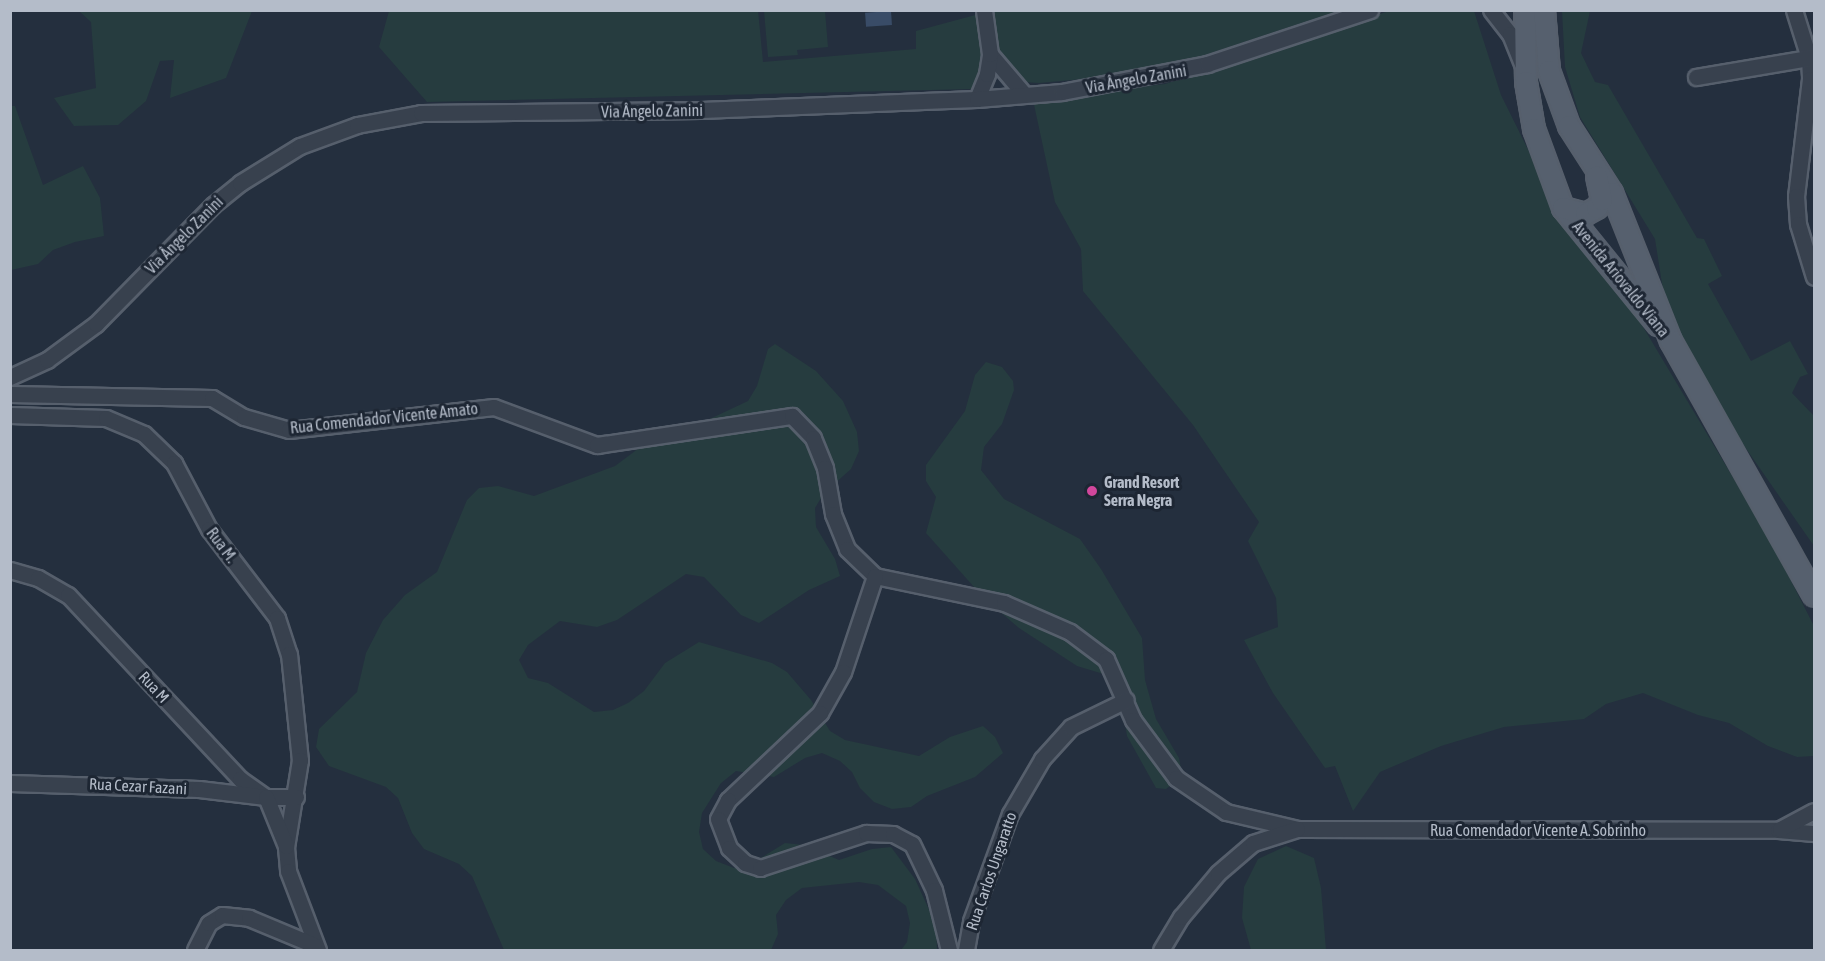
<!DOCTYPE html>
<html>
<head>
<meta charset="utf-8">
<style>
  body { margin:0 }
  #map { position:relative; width:1825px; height:961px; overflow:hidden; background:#242f3e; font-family:"Asap Condensed",sans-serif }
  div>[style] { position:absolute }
  .green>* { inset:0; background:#263c3f }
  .water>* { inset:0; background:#394c67; transform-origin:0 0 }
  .roads { filter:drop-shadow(2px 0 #565f6c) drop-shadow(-2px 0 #565f6c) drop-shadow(0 2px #565f6c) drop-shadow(0 -2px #565f6c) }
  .minor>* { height:15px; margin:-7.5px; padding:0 7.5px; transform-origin:7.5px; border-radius:7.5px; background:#38414e }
  .major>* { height:20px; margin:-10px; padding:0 10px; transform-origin:10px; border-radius:10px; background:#56606e }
  .dots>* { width:16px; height:16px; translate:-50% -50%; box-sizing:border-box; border:3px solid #1d2633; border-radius:50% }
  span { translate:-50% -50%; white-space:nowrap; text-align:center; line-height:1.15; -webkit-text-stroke:6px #1d2633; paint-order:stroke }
  .street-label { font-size:16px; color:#b4bcc9 }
  .poi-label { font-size:16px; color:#b4bcc9; font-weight:700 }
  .left { translate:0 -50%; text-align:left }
  .frame { position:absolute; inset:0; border:12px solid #b4bcc9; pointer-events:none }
</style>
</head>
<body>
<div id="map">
  <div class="green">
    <i style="clip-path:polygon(758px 10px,763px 62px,916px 49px,916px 31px,979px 14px,983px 75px,973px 89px,427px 102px,379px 47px,389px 11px)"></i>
    <i style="clip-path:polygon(79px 11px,252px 11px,226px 78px,170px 98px,174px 60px,160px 61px,146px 101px,118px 125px,74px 126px,54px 98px,96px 88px,91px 22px)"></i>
    <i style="clip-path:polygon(764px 11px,825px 11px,828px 47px,797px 50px,798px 55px,768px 57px)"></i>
    <i style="clip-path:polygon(989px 11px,1338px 11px,1175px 65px,1128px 75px,1039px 83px,1024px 82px,995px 51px)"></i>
    <i style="clip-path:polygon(1389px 11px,1474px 11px,1501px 95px,1550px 194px,1630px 305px,1768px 536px,1814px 626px,1814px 756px,1797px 757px,1768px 746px,1729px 723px,1698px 715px,1643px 693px,1606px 704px,1584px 719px,1504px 727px,1441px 746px,1380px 772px,1353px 811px,1335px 766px,1325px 768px,1273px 693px,1244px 640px,1278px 627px,1276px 598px,1248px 541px,1259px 522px,1193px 425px,1083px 291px,1081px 249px,1055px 202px,1033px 100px,1165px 84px)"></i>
    <i style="clip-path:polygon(1562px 11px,1590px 11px,1581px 53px,1595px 82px,1608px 85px,1697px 238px,1704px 239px,1722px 276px,1708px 284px,1751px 361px,1790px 341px,1808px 374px,1800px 377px,1792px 393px,1814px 416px,1814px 546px,1671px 341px,1655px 239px,1580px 117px,1565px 67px)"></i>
    <i style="clip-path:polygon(11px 106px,15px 106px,43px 185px,83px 166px,100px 198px,104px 236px,75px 242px,53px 250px,38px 264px,11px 270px)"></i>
    <i style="clip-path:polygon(775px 344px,816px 371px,843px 401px,857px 432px,859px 451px,851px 469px,824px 493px,815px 508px,816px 527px,835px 559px,840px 576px,809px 590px,759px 623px,741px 615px,704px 577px,686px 574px,617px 620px,597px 627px,560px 621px,528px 645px,519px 660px,528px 678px,548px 683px,594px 712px,613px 710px,628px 703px,644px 691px,665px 663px,699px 642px,772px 663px,787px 672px,811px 700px,830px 731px,845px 740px,919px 756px,950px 737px,983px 726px,995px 737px,1003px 753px,975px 777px,927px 796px,911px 807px,892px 809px,874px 802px,860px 788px,852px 772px,840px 761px,822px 753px,805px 758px,774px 777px,736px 771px,721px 783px,702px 813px,699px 832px,703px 849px,716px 861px,734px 868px,751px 864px,785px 843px,804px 845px,839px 860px,872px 849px,891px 847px,915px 879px,936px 925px,937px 950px,901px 950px,907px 942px,910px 923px,906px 906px,878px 885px,859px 882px,802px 888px,786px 900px,776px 915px,778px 934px,771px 950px,504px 950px,472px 876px,459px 864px,424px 849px,412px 833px,398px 798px,386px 787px,329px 766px,316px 747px,319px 729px,357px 692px,366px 653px,383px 620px,405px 595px,437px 572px,467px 500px,479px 488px,498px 486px,534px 496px,615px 466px,663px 430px,699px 424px,748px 401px,757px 386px,768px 349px)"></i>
    <i style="clip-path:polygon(986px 362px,1002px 367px,1013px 381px,1014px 390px,1002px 424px,984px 447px,981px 470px,1004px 499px,1080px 539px,1101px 569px,1142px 638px,1145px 680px,1156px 719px,1179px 758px,1181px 768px,1174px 783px,1166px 789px,1156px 788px,1127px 736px,1122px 705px,1107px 675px,1077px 666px,1019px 628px,982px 596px,926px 533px,936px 497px,926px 481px,926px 465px,965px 411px,975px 375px)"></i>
    <i style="clip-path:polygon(1286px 846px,1314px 858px,1321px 888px,1326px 950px,1251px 950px,1242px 918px,1244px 887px,1258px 859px)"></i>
  </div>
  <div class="water">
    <i style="left:891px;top:11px;width:14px;height:26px;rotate:86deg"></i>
  </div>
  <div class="roads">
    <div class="minor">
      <i style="left:1491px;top:10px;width:31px;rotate:52deg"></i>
      <i style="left:1510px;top:34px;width:32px;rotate:68deg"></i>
      <i style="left:1794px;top:10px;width:50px;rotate:72.6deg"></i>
      <i style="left:1809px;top:58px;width:21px;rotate:87deg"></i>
      <i style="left:1810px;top:79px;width:118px;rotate:96.8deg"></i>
      <i style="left:1796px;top:196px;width:28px;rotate:86deg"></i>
      <i style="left:1798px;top:224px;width:55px;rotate:73.2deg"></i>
      <i style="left:990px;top:54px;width:52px;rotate:49.6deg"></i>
      <i style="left:1696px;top:77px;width:120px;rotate:-9.6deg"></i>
      <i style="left:977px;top:99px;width:27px;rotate:-68deg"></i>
      <i style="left:987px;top:74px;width:20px;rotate:-81deg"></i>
      <i style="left:990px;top:54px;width:44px;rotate:-97.8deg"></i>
      <i style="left:10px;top:377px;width:41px;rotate:-24.7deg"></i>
      <i style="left:47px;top:360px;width:61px;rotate:-36.3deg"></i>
      <i style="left:96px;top:324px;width:167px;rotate:-45.5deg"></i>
      <i style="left:213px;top:205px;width:35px;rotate:-39deg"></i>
      <i style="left:240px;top:183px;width:70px;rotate:-31.7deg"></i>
      <i style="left:300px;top:146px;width:61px;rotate:-20.2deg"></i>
      <i style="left:357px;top:125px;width:65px;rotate:-10.6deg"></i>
      <i style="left:421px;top:113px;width:280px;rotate:-0.6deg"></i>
      <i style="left:701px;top:110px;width:276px;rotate:-2.3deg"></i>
      <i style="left:977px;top:99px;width:85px;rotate:-4.7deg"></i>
      <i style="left:1062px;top:92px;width:148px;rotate:-10.9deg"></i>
      <i style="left:1207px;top:64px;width:172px;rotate:-18.3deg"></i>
      <i style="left:10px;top:394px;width:202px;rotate:1.1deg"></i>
      <i style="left:212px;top:398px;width:37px;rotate:31deg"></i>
      <i style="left:244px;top:417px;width:47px;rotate:16.1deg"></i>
      <i style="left:289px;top:430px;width:206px;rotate:-6.4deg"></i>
      <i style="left:494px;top:407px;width:110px;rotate:20.3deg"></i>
      <i style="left:597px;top:445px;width:197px;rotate:-8.5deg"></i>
      <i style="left:792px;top:416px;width:30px;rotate:46deg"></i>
      <i style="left:813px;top:438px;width:32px;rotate:68deg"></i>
      <i style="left:825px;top:468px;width:47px;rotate:80.1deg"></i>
      <i style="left:833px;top:514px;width:38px;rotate:68deg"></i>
      <i style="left:847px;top:549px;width:39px;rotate:44deg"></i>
      <i style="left:875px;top:576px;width:132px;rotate:11.8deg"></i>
      <i style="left:1004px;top:603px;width:72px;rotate:23.7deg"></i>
      <i style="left:1070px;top:632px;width:45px;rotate:36.9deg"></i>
      <i style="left:1106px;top:659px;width:67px;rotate:66.1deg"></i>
      <i style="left:1133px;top:720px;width:72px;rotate:53.4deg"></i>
      <i style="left:1176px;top:778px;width:60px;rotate:34.2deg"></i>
      <i style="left:1226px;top:812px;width:74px;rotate:13.3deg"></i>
      <i style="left:1298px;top:829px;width:480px;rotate:0.1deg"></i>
      <i style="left:1778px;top:830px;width:36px;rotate:5deg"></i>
      <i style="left:10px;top:415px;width:96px;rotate:1.8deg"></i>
      <i style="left:106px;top:418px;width:41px;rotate:22.8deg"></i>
      <i style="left:144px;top:434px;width:42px;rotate:44deg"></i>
      <i style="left:174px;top:463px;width:75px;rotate:62.1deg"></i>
      <i style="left:209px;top:529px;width:112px;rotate:52.6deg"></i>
      <i style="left:277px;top:618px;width:38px;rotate:72deg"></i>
      <i style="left:289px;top:654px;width:107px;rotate:84.1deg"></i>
      <i style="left:300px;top:760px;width:88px;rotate:99.1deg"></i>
      <i style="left:286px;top:847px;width:24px;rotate:85deg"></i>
      <i style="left:288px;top:871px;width:85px;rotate:69.2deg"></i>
      <i style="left:10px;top:570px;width:29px;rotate:16deg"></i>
      <i style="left:38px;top:578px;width:34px;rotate:30deg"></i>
      <i style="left:68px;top:595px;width:252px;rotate:46.9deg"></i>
      <i style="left:240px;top:779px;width:32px;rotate:35deg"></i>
      <i style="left:266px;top:797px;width:30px"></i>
      <i style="left:875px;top:576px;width:101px;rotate:108.4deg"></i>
      <i style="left:843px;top:672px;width:47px;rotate:119.3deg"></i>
      <i style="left:820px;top:713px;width:127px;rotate:136.6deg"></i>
      <i style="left:728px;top:800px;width:21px;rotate:118deg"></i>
      <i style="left:718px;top:819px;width:31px;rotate:69deg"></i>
      <i style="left:729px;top:848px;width:22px;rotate:43deg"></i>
      <i style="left:745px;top:863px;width:16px;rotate:18deg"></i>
      <i style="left:760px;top:868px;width:112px;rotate:-18.3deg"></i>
      <i style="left:866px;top:833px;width:27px;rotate:2deg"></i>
      <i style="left:893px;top:834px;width:21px;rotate:28deg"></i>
      <i style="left:912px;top:844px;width:51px;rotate:64.4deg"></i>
      <i style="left:934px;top:890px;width:62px;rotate:76deg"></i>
      <i style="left:10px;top:783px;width:189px;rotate:1.8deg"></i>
      <i style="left:199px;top:789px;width:67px;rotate:6.8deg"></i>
      <i style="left:266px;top:797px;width:53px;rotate:67.8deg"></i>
      <i style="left:1780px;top:829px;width:38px;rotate:-28deg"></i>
      <i style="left:195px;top:950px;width:30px;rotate:-63deg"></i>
      <i style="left:209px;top:923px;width:15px;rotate:-32deg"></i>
      <i style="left:222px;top:915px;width:27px;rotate:6deg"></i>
      <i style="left:249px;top:918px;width:70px;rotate:22.6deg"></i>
      <i style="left:966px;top:950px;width:29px;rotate:-80deg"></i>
      <i style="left:971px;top:921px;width:114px;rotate:-70deg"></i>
      <i style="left:1010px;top:814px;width:64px;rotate:-59.8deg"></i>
      <i style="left:1042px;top:759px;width:43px;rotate:-47.8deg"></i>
      <i style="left:1071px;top:727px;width:61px;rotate:-26.1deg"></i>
      <i style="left:1161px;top:950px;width:39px;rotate:-59deg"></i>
      <i style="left:1181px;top:917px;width:57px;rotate:-49.9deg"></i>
      <i style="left:1218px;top:873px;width:46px;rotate:-40.6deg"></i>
      <i style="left:1253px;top:843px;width:46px;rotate:-17.7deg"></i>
    </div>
    <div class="major">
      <i style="left:1525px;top:10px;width:72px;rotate:89.2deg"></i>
      <i style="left:1526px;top:82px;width:48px;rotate:80.3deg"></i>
      <i style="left:1534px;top:129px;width:84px;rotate:69.8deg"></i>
      <i style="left:1563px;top:208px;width:151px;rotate:50.9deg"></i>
      <i style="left:1544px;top:10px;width:61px;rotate:85.3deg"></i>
      <i style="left:1549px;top:71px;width:59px;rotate:70deg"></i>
      <i style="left:1569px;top:126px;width:80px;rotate:57.3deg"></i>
      <i style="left:1612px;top:193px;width:159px;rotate:68.3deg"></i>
      <i style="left:1671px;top:341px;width:292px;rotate:60.7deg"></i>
      <i style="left:1563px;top:208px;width:24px;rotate:15deg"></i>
      <i style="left:1586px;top:214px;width:13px;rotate:-29deg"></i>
      <i style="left:1597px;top:208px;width:9px;rotate:-58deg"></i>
      <i style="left:1602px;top:200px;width:24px;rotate:-102deg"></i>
    </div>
  </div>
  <div class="dots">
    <i style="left:1092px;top:491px;background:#d1479c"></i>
  </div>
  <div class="street-label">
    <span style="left:1136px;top:79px;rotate:-10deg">Via Ângelo Zanini</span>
    <span style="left:652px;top:111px;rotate:-1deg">Via Ângelo Zanini</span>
    <span style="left:184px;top:235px;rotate:-45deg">Via Ângelo Zanini</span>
    <span style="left:1621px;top:279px;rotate:51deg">Avenida Ariovaldo Viana</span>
    <span style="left:384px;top:418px;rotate:-6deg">Rua Comendador Vicente Amato</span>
    <span style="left:222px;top:545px;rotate:53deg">Rua M.</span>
    <span style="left:154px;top:687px;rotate:47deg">Rua M</span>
    <span style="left:138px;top:786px;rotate:3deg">Rua Cezar Fazani</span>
    <span style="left:1538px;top:830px">Rua Comendador Vicente A. Sobrinho</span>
    <span style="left:991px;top:871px;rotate:-71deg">Rua Carlos Ungaratto</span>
  </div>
  <div class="poi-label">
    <span class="left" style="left:1104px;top:491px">Grand Resort<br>Serra Negra</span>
  </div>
  <div class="frame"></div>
</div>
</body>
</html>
